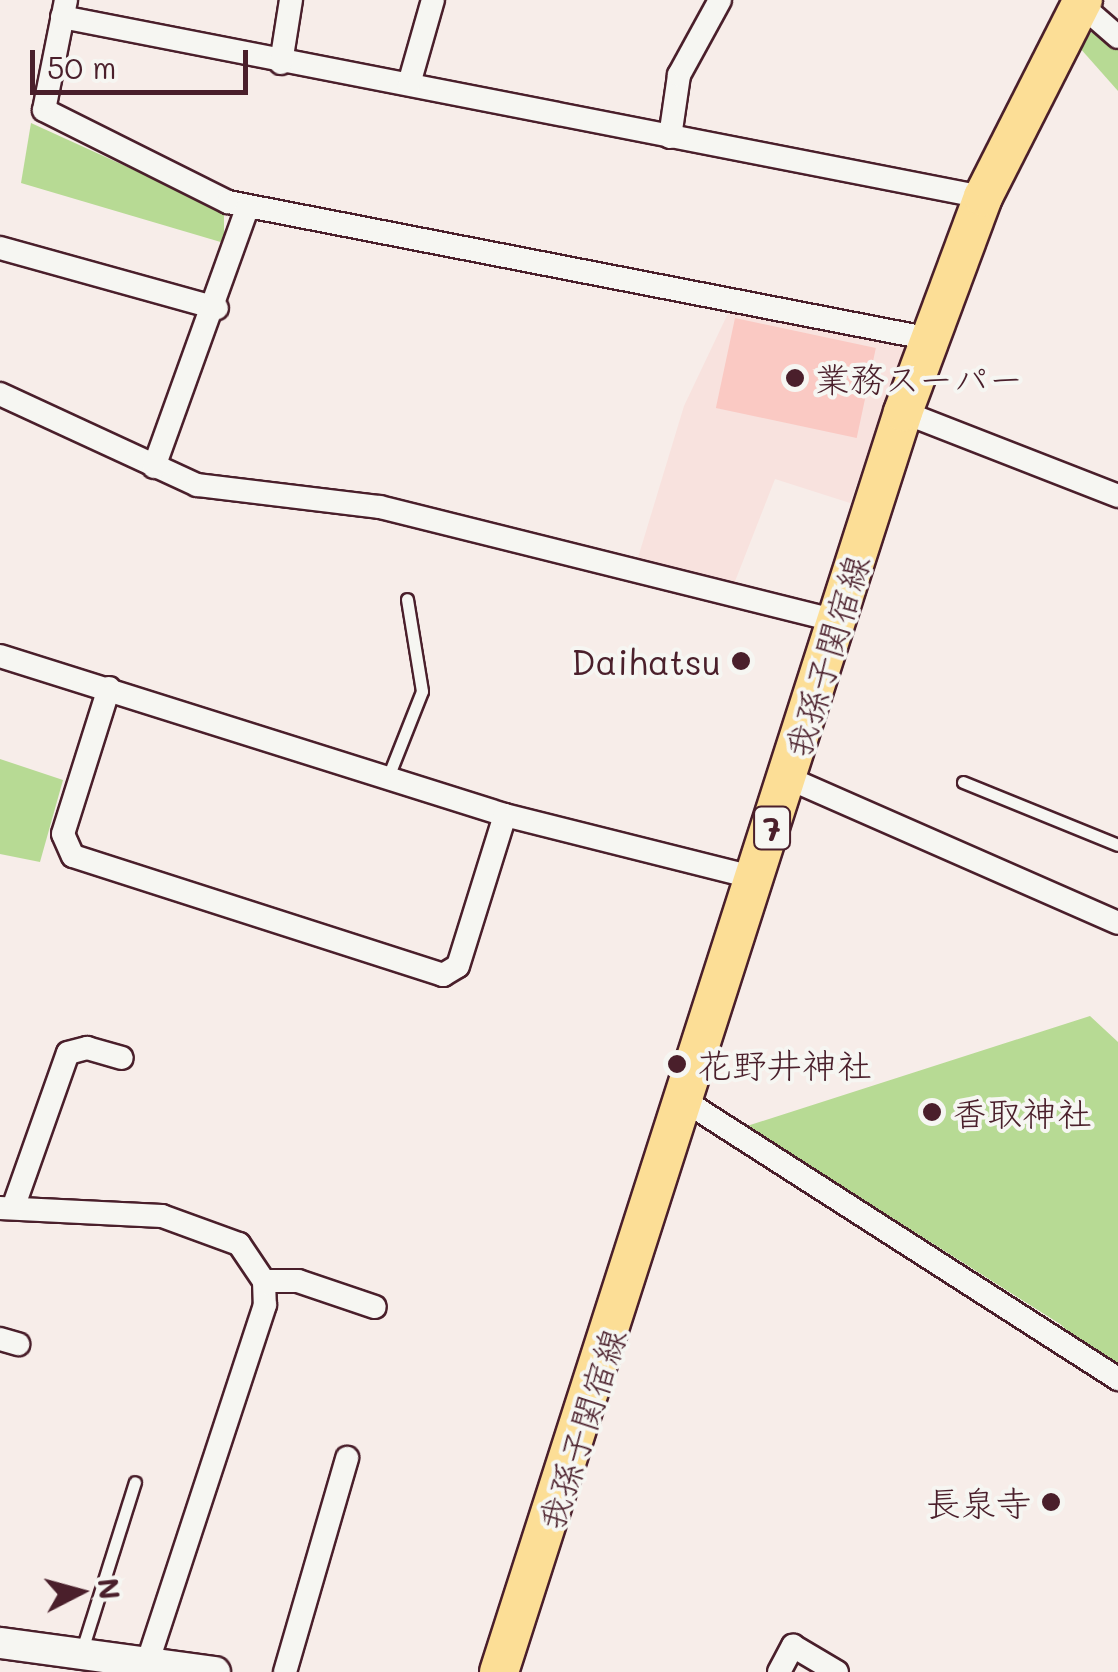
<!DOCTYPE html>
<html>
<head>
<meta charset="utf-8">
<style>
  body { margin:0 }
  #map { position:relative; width:1118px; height:1672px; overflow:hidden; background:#f7ede9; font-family:Mali,"Klee One",sans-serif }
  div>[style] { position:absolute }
  .built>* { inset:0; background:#f8e2de }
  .green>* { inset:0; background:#b7da94 }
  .building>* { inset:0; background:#fac9c3; transform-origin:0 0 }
  .roads { filter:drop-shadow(2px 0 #4a1f2b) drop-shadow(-2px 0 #4a1f2b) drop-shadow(0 2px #4a1f2b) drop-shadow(0 -2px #4a1f2b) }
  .service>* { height:11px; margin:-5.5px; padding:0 5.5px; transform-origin:5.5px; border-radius:5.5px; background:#f6f6f2 }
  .minor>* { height:22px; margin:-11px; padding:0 11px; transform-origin:11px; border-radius:11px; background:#f6f6f2 }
  .tertiary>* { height:30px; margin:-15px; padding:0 15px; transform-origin:15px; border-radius:15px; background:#f6f6f2 }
  .primary>* { height:38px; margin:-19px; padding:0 19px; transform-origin:19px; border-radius:19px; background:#fcde96 }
  .dots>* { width:28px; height:28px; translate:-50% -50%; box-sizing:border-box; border:5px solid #f6f6f2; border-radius:50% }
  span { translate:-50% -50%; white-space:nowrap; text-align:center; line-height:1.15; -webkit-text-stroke:8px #f6f6f2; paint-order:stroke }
  .shield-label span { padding:2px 8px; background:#f6f6f2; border:2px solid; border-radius:8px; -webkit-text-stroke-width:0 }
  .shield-label { font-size:32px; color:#4a1f2b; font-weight:700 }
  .poi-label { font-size:35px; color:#4a1f2b }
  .left { translate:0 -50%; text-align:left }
  .right { translate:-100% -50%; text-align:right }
  .street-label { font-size:35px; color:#4a1f2b }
  .north { position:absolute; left:30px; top:1542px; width:100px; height:100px; -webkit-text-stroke:8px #f6f6f2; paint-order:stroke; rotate:84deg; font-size:28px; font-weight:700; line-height:40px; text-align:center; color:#4a1f2b }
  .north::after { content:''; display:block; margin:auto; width:35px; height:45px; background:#4a1f2b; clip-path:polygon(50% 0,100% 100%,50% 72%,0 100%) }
  .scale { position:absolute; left:30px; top:50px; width:218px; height:45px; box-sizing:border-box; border:5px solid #4a1f2b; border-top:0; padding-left:12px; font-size:30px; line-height:35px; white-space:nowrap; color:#4a1f2b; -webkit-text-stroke:8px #f6f6f2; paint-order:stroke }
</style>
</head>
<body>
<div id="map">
  <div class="built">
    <i style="clip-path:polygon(731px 307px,906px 343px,850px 503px,775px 479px,734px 584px,637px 561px,684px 406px)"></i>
  </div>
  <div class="green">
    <i style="clip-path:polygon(1096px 27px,1118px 50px,1118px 91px,1079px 47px)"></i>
    <i style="clip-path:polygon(31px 123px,224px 211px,224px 243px,21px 183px)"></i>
    <i style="clip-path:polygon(0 759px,63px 780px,40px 862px,0 854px)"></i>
    <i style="clip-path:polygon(1090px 1016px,1118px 1042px,1118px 1375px,1060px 1324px,747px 1126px)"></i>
  </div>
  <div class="building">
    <i style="left:735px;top:318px;width:144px;height:92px;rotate:12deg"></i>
  </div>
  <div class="roads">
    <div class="service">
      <i style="left:388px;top:777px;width:92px;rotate:-68.4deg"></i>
      <i style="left:422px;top:691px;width:93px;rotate:-99.3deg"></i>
      <i style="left:963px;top:782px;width:167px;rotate:22.1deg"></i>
      <i style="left:81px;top:1653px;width:179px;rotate:-72.5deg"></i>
    </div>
    <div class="minor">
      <i style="left:66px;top:0;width:112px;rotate:101.3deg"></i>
      <i style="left:44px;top:110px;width:206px;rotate:26.6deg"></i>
      <i style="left:228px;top:202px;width:716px;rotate:11.03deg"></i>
      <i style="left:1080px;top:4px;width:50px;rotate:41deg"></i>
      <i style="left:62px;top:17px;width:938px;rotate:11.06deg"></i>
      <i style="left:281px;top:63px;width:64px;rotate:-81deg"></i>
      <i style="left:409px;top:84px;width:87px;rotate:-74.1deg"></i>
      <i style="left:670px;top:137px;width:63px;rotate:-81.7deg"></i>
      <i style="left:679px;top:75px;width:85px;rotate:-61.3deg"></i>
      <i style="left:0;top:248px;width:225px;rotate:15.5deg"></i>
      <i style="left:0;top:394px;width:217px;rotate:24.8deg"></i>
      <i style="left:197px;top:485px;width:184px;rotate:6.9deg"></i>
      <i style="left:380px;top:507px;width:470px;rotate:14deg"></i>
      <i style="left:903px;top:412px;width:231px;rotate:21.3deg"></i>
      <i style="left:154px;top:467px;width:277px;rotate:-70.2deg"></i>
      <i style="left:0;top:656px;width:529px;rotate:17.48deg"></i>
      <i style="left:505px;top:815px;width:259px;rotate:14.1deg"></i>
      <i style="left:109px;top:688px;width:153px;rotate:107.5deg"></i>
      <i style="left:63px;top:834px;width:24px;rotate:66deg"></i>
      <i style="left:73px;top:856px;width:389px;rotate:17.8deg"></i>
      <i style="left:443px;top:975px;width:17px;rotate:-31deg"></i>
      <i style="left:458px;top:966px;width:158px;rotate:-72.7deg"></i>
      <i style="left:788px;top:778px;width:360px;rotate:23.7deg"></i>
      <i style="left:685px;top:1101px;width:515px;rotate:32.7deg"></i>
      <i style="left:0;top:1208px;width:162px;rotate:2.8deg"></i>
      <i style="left:162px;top:1216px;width:82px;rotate:20deg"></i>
      <i style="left:239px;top:1244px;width:45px;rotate:56deg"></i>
      <i style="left:264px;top:1281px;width:24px;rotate:88deg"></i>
      <i style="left:265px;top:1305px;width:380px;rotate:108.2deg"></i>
      <i style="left:13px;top:1208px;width:164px;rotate:-70.5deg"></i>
      <i style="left:68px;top:1053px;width:20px;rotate:-15deg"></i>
      <i style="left:87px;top:1048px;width:36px;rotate:16deg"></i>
      <i style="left:264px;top:1281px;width:34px"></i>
      <i style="left:298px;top:1281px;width:81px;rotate:18.7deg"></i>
      <i style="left:0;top:1339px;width:19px;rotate:16deg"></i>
      <i style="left:285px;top:1672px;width:223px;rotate:-73.8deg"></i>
      <i style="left:779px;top:1672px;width:30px;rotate:-62deg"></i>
      <i style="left:793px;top:1646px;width:51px;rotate:30.6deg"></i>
    </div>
    <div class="tertiary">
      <i style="left:0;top:1643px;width:217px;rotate:7.7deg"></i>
    </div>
    <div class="primary">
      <i style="left:499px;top:1672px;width:1323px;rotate:-72.22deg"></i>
      <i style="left:903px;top:412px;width:229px;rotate:-69.6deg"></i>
      <i style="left:983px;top:197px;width:221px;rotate:-63.1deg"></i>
    </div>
  </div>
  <div class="dots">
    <i style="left:795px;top:378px;background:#4a1f2b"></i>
    <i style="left:741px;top:661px;background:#4a1f2b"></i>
    <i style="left:677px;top:1064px;background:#4a1f2b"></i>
    <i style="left:932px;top:1112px;background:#4a1f2b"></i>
    <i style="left:1051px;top:1502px;background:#4a1f2b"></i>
  </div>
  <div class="shield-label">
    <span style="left:772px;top:828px">7</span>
  </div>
  <div class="poi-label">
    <span class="left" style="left:815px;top:378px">業務スーパー</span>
    <span class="right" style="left:721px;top:661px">Daihatsu</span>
    <span class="left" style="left:697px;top:1064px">花野井神社</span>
    <span class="left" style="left:952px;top:1112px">香取神社</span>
    <span class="right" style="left:1031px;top:1502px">長泉寺</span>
  </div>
  <div class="street-label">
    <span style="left:826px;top:656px;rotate:-73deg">我孫子関宿線</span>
    <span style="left:581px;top:1429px;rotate:-72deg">我孫子関宿線</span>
  </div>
  <div class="north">N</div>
  <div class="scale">50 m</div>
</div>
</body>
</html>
